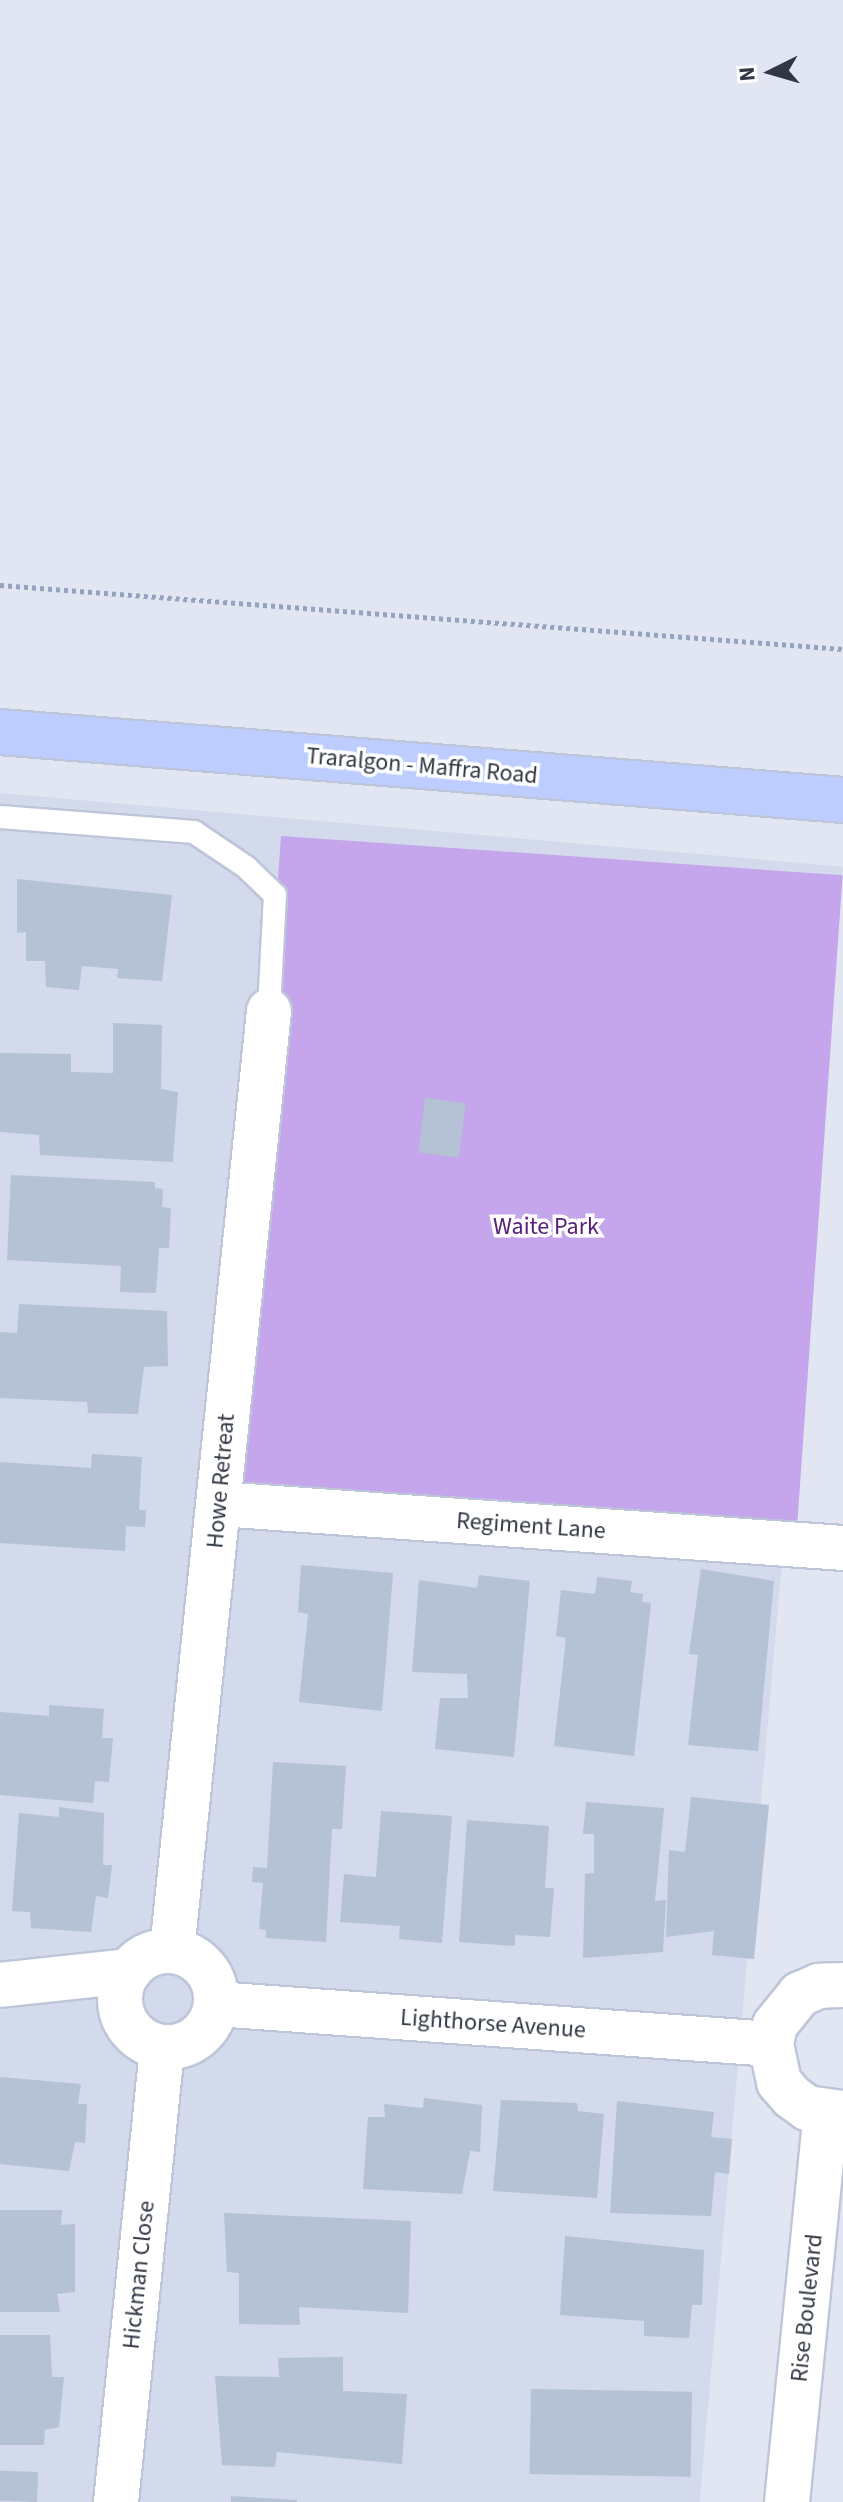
<!DOCTYPE html>
<html>
<head>
<meta charset="utf-8">
<style>
  body { margin:0 }
  #map { position:relative; width:843px; height:2502px; overflow:hidden; background:#e1e6f2; font-family:"Source Sans 3",sans-serif }
  div>[style] { position:absolute }
  .residential>* { inset:0; background:#d2daeb; transform-origin:0 0 }
  .green>* { inset:0; background:#c5a5eb; transform-origin:0 0 }
  .building>* { inset:0; background:#b5c1d4; transform-origin:0 0 }
  .path>* { height:5px; margin-top:-2.5px; transform-origin:0; background:repeating-linear-gradient(90deg,#93a3c1 0 4px,transparent 0 8px) }
  .roads { filter:drop-shadow(2px 0 #bdc6d9) drop-shadow(-2px 0 #bdc6d9) drop-shadow(0 2px #bdc6d9) drop-shadow(0 -2px #bdc6d9) }
  .service>* { height:22px; margin:-11px; padding:0 11px; transform-origin:11px; border-radius:11px; background:#fff }
  .minor>* { height:44px; margin:-22px; padding:0 22px; transform-origin:22px; border-radius:22px; background:#fff }
  .minor>.ring { margin:-22px; padding:0; box-sizing:content-box; background:none; border:44px solid #fff; border-radius:50% }
  .tertiary>* { height:44px; margin:-22px; padding:0 22px; transform-origin:22px; border-radius:22px; background:#fff }
  .secondary>* { height:44px; margin:-22px; padding:0 22px; transform-origin:22px; border-radius:22px; background:#becdff }
  span { translate:-50% -50%; white-space:nowrap; text-align:center; line-height:1.15; -webkit-text-stroke:7px #fff; paint-order:stroke }
  .street-label { font-size:24px; color:#313844 }
  .park-label { font-size:24px; color:#582179 }
  .north { position:absolute; left:731px; top:32px; width:80px; height:80px; -webkit-text-stroke:6px #fff; paint-order:stroke; rotate:265deg; font-size:22px; font-weight:700; line-height:32px; text-align:center; color:#313844 }
  .north::after { content:''; display:block; margin:auto; width:28px; height:36px; background:#313844; clip-path:polygon(50% 0,100% 100%,50% 72%,0 100%) }
</style>
</head>
<body>
<div id="map">
  <div class="residential">
    <i style="left:0;top:793px;width:846px;height:1709px;rotate:5deg"></i>
  </div>
  <div class="green">
    <i style="left:281px;top:836px;width:563px;height:671px;rotate:4deg"></i>
  </div>
  <div class="building">
    <i style="clip-path:polygon(17px 879px,172px 895px,162px 981px,117px 978px,118px 969px,82px 966px,79px 990px,46px 987px,45px 961px,26px 961px,26px 932px,17px 933px)"></i>
    <i style="clip-path:polygon(113px 1023px,162px 1025px,161px 1089px,178px 1092px,173px 1162px,40px 1155px,39px 1135px,0 1132px,0 1053px,71px 1054px,71px 1072px,113px 1073px)"></i>
    <i style="left:425px;top:1098px;width:41px;height:55px;rotate:7deg"></i>
    <i style="clip-path:polygon(11px 1175px,155px 1182px,155px 1188px,163px 1189px,162px 1207px,171px 1208px,169px 1248px,159px 1248px,156px 1293px,120px 1292px,121px 1266px,7px 1260px)"></i>
    <i style="clip-path:polygon(19px 1304px,167px 1311px,168px 1366px,144px 1367px,138px 1414px,88px 1413px,87px 1402px,0 1398px,0 1332px,17px 1333px)"></i>
    <i style="clip-path:polygon(92px 1454px,142px 1457px,139px 1510px,146px 1510px,145px 1527px,126px 1526px,125px 1551px,0 1543px,0 1462px,91px 1468px)"></i>
    <i style="clip-path:polygon(301px 1565px,393px 1573px,382px 1711px,299px 1702px,308px 1614px,298px 1612px)"></i>
    <i style="clip-path:polygon(701px 1569px,774px 1581px,758px 1751px,688px 1745px,698px 1655px,689px 1654px)"></i>
    <i style="clip-path:polygon(479px 1575px,530px 1581px,514px 1757px,435px 1749px,440px 1698px,468px 1698px,467px 1674px,412px 1672px,419px 1580px,477px 1588px)"></i>
    <i style="clip-path:polygon(597px 1577px,632px 1581px,630px 1592px,643px 1594px,642px 1602px,651px 1603px,634px 1756px,554px 1746px,566px 1638px,556px 1636px,561px 1590px,595px 1594px)"></i>
    <i style="clip-path:polygon(49px 1705px,104px 1709px,102px 1738px,113px 1738px,109px 1782px,95px 1781px,93px 1803px,0 1795px,0 1712px,49px 1716px)"></i>
    <i style="clip-path:polygon(273px 1762px,346px 1766px,342px 1829px,332px 1829px,326px 1942px,266px 1938px,266px 1930px,259px 1929px,263px 1883px,252px 1882px,253px 1867px,267px 1868px)"></i>
    <i style="clip-path:polygon(691px 1797px,769px 1805px,754px 1959px,712px 1955px,714px 1931px,666px 1937px,669px 1850px,685px 1852px)"></i>
    <i style="clip-path:polygon(586px 1802px,664px 1808px,655px 1901px,666px 1900px,663px 1952px,583px 1958px,585px 1874px,594px 1873px,594px 1834px,583px 1834px)"></i>
    <i style="clip-path:polygon(59px 1807px,104px 1813px,103px 1865px,112px 1865px,108px 1898px,96px 1896px,91px 1932px,31px 1928px,30px 1912px,12px 1911px,19px 1813px,59px 1817px)"></i>
    <i style="clip-path:polygon(381px 1811px,452px 1816px,442px 1943px,399px 1939px,400px 1926px,340px 1922px,344px 1874px,376px 1877px)"></i>
    <i style="clip-path:polygon(467px 1820px,549px 1826px,545px 1888px,554px 1888px,550px 1937px,515px 1935px,515px 1946px,459px 1942px)"></i>
    <i style="clip-path:polygon(0 2077px,81px 2084px,78px 2104px,87px 2104px,85px 2143px,75px 2142px,69px 2171px,0 2164px)"></i>
    <i style="clip-path:polygon(424px 2098px,482px 2105px,480px 2152px,470px 2151px,462px 2194px,363px 2189px,368px 2117px,385px 2117px,384px 2104px,423px 2108px)"></i>
    <i style="clip-path:polygon(501px 2100px,577px 2103px,578px 2111px,604px 2114px,597px 2198px,493px 2191px)"></i>
    <i style="clip-path:polygon(617px 2101px,714px 2112px,711px 2137px,732px 2139px,729px 2174px,715px 2172px,711px 2216px,610px 2213px)"></i>
    <i style="clip-path:polygon(0 2210px,62px 2210px,61px 2225px,75px 2224px,75px 2292px,57px 2294px,60px 2312px,0 2312px)"></i>
    <i style="clip-path:polygon(224px 2213px,411px 2221px,408px 2313px,299px 2307px,300px 2325px,239px 2324px,239px 2273px,227px 2272px)"></i>
    <i style="clip-path:polygon(565px 2236px,704px 2250px,702px 2305px,692px 2305px,689px 2338px,644px 2336px,644px 2321px,560px 2315px)"></i>
    <i style="clip-path:polygon(0 2335px,50px 2335px,52px 2377px,64px 2377px,59px 2427px,45px 2430px,44px 2445px,0 2445px)"></i>
    <i style="clip-path:polygon(343px 2357px,343px 2391px,407px 2394px,402px 2464px,277px 2452px,275px 2467px,222px 2465px,215px 2376px,279px 2377px,278px 2358px)"></i>
    <i style="left:531px;top:2389px;width:161px;height:85px;rotate:1deg"></i>
    <i style="left:38px;top:2472px;width:30px;height:38px;rotate:92deg"></i>
    <i style="clip-path:polygon(231px 2496px,297px 2500px,297px 2502px,231px 2502px)"></i>
  </div>
  <div class="path">
    <i style="left:0;top:585px;width:845px;rotate:4.34deg"></i>
  </div>
  <div class="roads">
    <div class="service">
      <i style="left:0;top:817px;width:195px;rotate:4.4deg"></i>
      <i style="left:194px;top:832px;width:63px;rotate:33.9deg"></i>
      <i style="left:246px;top:867px;width:40px;rotate:44deg"></i>
      <i style="left:275px;top:895px;width:116px;rotate:93deg"></i>
    </div>
    <div class="minor">
      <i style="left:219px;top:1504px;width:626px;rotate:4.03deg"></i>
      <i class="ring" style="left:120px;top:1951px;width:52px;height:52px"></i>
      <i style="left:172px;top:1951px;width:945px;rotate:-84.11deg"></i>
      <i style="left:0;top:1985px;width:130px;rotate:-6.2deg"></i>
      <i style="left:216px;top:2004px;width:556px;rotate:4.12deg"></i>
      <i style="left:116px;top:2502px;width:456px;rotate:-84.2deg"></i>
      <i style="left:787px;top:2502px;width:391px;rotate:-84.3deg"></i>
    </div>
    <div class="tertiary">
      <i style="left:843px;top:1985px;width:24px;rotate:178deg"></i>
      <i style="left:819px;top:1986px;width:21px;rotate:157deg"></i>
      <i style="left:800px;top:1994px;width:40px;rotate:129deg"></i>
      <i style="left:775px;top:2025px;width:19px;rotate:102deg"></i>
      <i style="left:771px;top:2044px;width:39px;rotate:78deg"></i>
      <i style="left:779px;top:2082px;width:20px;rotate:49deg"></i>
      <i style="left:792px;top:2097px;width:19px;rotate:36deg"></i>
      <i style="left:807px;top:2108px;width:36px;rotate:8deg"></i>
    </div>
    <div class="secondary">
      <i style="left:0;top:732px;width:846px;rotate:4.61deg"></i>
    </div>
  </div>
  <div class="street-label">
    <span style="left:422px;top:766px;rotate:5deg">Traralgon - Maffra Road</span>
    <span style="left:221px;top:1481px;rotate:-85deg">Howe Retreat</span>
    <span style="left:531px;top:1526px;rotate:4deg">Regiment Lane</span>
    <span style="left:493px;top:2024px;rotate:4deg">Lighthorse Avenue</span>
    <span style="left:139px;top:2275px;rotate:-84deg">Hickman Close</span>
    <span style="left:807px;top:2308px;rotate:-84deg">Rise Boulevard</span>
  </div>
  <div class="park-label">
    <span style="left:546px;top:1227px">Waite Park</span>
  </div>
  <div class="north">N</div>
</div>
</body>
</html>
